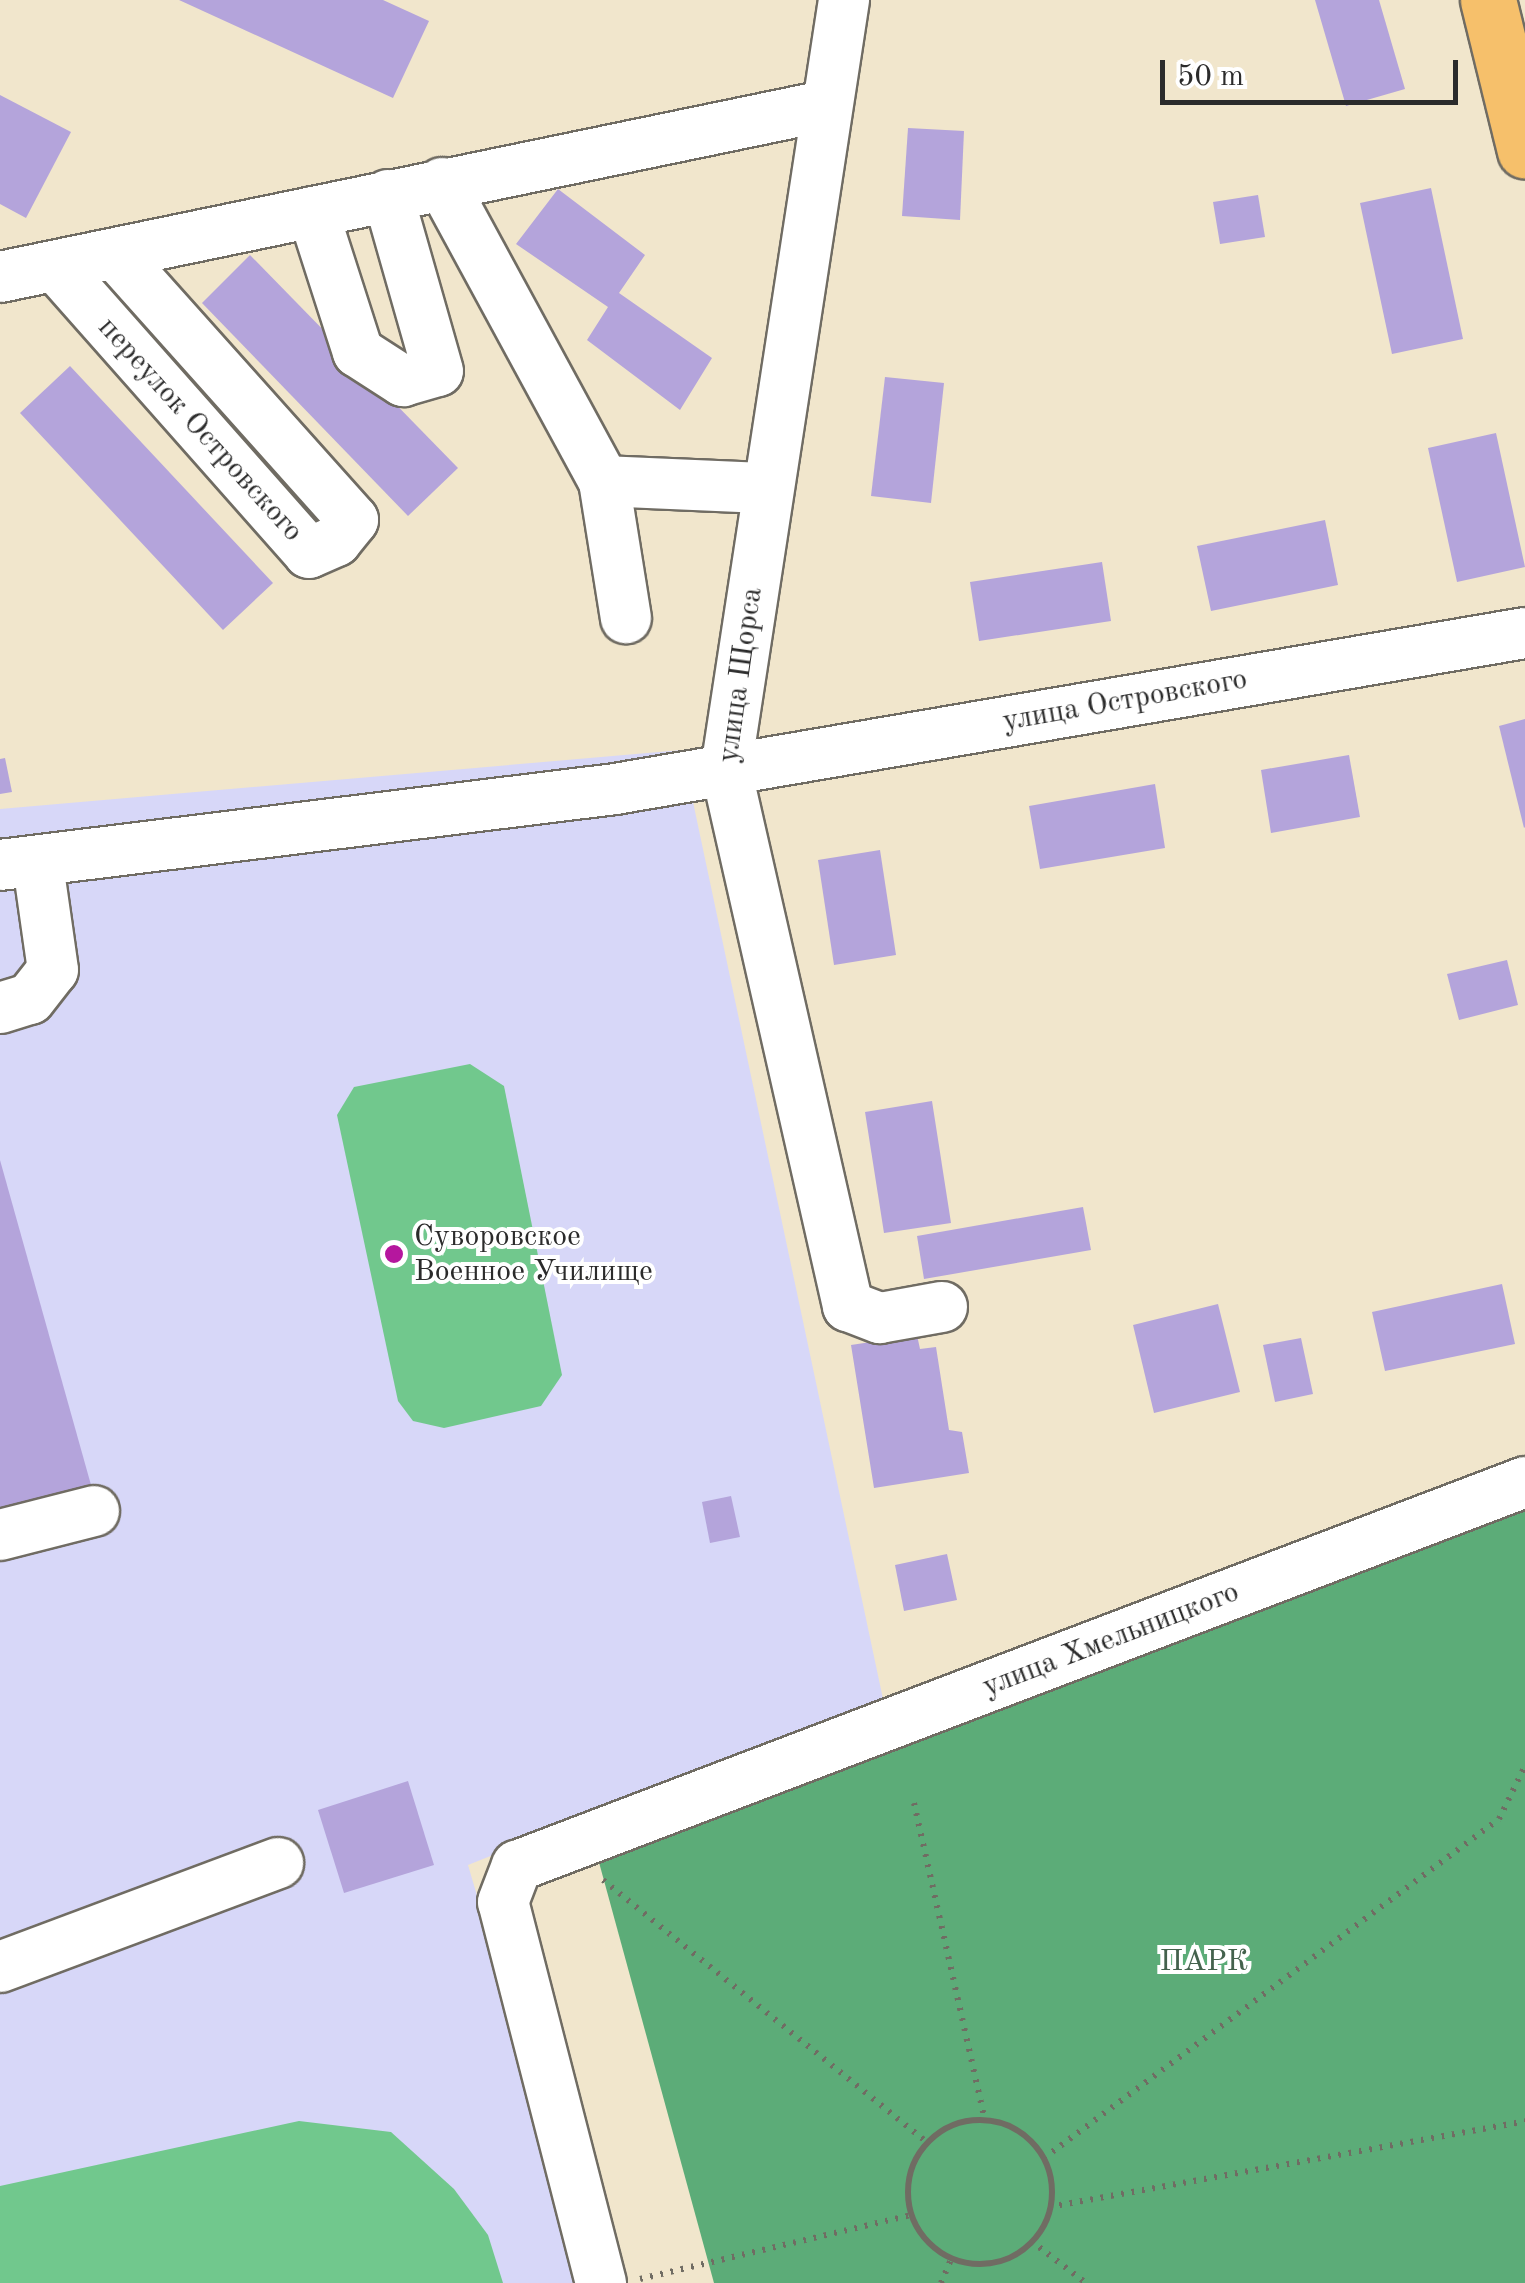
<!DOCTYPE html>
<html>
<head>
<meta charset="utf-8">
<style>
  body { margin:0 }
  #map { position:relative; width:1525px; height:2283px; overflow:hidden; background:#f1e6cc; font-family:"Old Standard TT",serif }
  div>[style] { position:absolute }
  .built>* { inset:0; background:#d7d7f8 }
  .green>* { inset:0; background:#71c88d }
  .forest>* { inset:0; background:#5cac78 }
  .building>* { inset:0; background:#b4a4db }
  .path>* { height:6px; margin-top:-3px; transform-origin:0; background:repeating-linear-gradient(90deg,#706c63 0 2.5px,transparent 0 10.5px) }
  .path>.ring { margin:-3px; padding:0; box-sizing:content-box; background:none; border:6px solid #706c63; border-radius:50% }
  .roads { filter:drop-shadow(2px 0 #706c63) drop-shadow(-2px 0 #706c63) drop-shadow(0 2px #706c63) drop-shadow(0 -2px #706c63) }
  .minor>* { height:50px; margin:-25px; padding:0 25px; transform-origin:25px; border-radius:25px; background:#fff }
  .major>* { height:55px; margin:-27.5px; padding:0 27.5px; transform-origin:27.5px; border-radius:27.5px; background:#f6c06b }
  .dots>* { width:28px; height:28px; translate:-50% -50%; box-sizing:border-box; border:5px solid #fff; border-radius:50% }
  span { translate:-50% -50%; white-space:nowrap; text-align:center; line-height:1.15; -webkit-text-stroke:8px #fff; paint-order:stroke }
  .street-label { font-size:30px; color:#2b2b2b }
  .poi-label { font-size:30px; color:#2b2b2b }
  .left { translate:0 -50%; text-align:left }
  .park-label { font-size:30px; color:#44624d }
  .scale { position:absolute; left:1160px; top:60px; width:298px; height:45px; box-sizing:border-box; border:5px solid #2b2b2b; border-top:0; padding-left:12px; font-size:30px; line-height:35px; white-space:nowrap; color:#2b2b2b; -webkit-text-stroke:8px #fff; paint-order:stroke }
</style>
</head>
<body>
<div id="map">
  <div class="built">
    <div style="clip-path:polygon(682px 750px,883px 1699px,468px 1865px,591px 2283px,0 2283px,0 809px)"></div>
  </div>
  <div class="green">
    <div style="clip-path:polygon(470px 1064px,504px 1086px,562px 1375px,541px 1406px,444px 1428px,413px 1421px,398px 1401px,337px 1115px,354px 1087px)"></div>
    <div style="clip-path:polygon(299px 2121px,391px 2132px,454px 2189px,488px 2235px,503px 2283px,0 2283px,0 2186px)"></div>
  </div>
  <div class="forest">
    <div style="clip-path:polygon(1525px 1492px,1525px 2283px,714px 2283px,597px 1855px)"></div>
  </div>
  <div class="building">
    <div style="clip-path:polygon(179px 0,383px 0,429px 21px,393px 98px)"></div>
    <div style="clip-path:polygon(1315px 0,1379px 0,1405px 89px,1346px 106px)"></div>
    <div style="clip-path:polygon(0 95px,71px 132px,26px 218px,0 204px)"></div>
    <div style="clip-path:polygon(908px 128px,964px 131px,960px 220px,902px 216px)"></div>
    <div style="clip-path:polygon(1431px 188px,1463px 339px,1392px 354px,1360px 203px)"></div>
    <div style="clip-path:polygon(558px 189px,645px 255px,619px 293px,712px 358px,680px 410px,587px 340px,608px 307px,516px 244px)"></div>
    <div style="clip-path:polygon(1258px 195px,1265px 237px,1220px 244px,1213px 202px)"></div>
    <div style="clip-path:polygon(250px 255px,458px 468px,408px 516px,202px 303px)"></div>
    <div style="clip-path:polygon(70px 366px,273px 583px,223px 630px,20px 413px)"></div>
    <div style="clip-path:polygon(885px 377px,944px 383px,931px 503px,871px 496px)"></div>
    <div style="clip-path:polygon(1496px 433px,1525px 567px,1457px 582px,1428px 448px)"></div>
    <div style="clip-path:polygon(1325px 520px,1338px 585px,1211px 611px,1197px 546px)"></div>
    <div style="clip-path:polygon(1102px 562px,1111px 621px,979px 641px,970px 582px)"></div>
    <div style="clip-path:polygon(1525px 719px,1525px 827px,1524px 828px,1499px 726px)"></div>
    <div style="clip-path:polygon(1349px 755px,1360px 817px,1271px 833px,1261px 770px)"></div>
    <div style="clip-path:polygon(5px 758px,12px 792px,0 794px,0 759px)"></div>
    <div style="clip-path:polygon(1155px 784px,1165px 848px,1040px 869px,1029px 806px)"></div>
    <div style="clip-path:polygon(880px 850px,896px 955px,834px 965px,818px 860px)"></div>
    <div style="clip-path:polygon(1507px 960px,1518px 1005px,1459px 1020px,1447px 974px)"></div>
    <div style="clip-path:polygon(932px 1101px,951px 1223px,884px 1233px,865px 1112px)"></div>
    <div style="clip-path:polygon(0 1160px,91px 1485px,1px 1511px,0 1508px)"></div>
    <div style="clip-path:polygon(1083px 1207px,1091px 1250px,924px 1279px,917px 1236px)"></div>
    <div style="clip-path:polygon(1502px 1284px,1515px 1344px,1385px 1371px,1372px 1312px)"></div>
    <div style="clip-path:polygon(1218px 1304px,1240px 1392px,1154px 1413px,1133px 1325px)"></div>
    <div style="clip-path:polygon(917px 1335px,920px 1349px,936px 1347px,949px 1430px,962px 1432px,969px 1473px,874px 1488px,851px 1345px)"></div>
    <div style="clip-path:polygon(1301px 1338px,1313px 1394px,1275px 1402px,1263px 1345px)"></div>
    <div style="clip-path:polygon(731px 1496px,740px 1537px,710px 1543px,702px 1502px)"></div>
    <div style="clip-path:polygon(947px 1554px,957px 1600px,904px 1611px,895px 1565px)"></div>
    <div style="clip-path:polygon(408px 1781px,434px 1865px,344px 1893px,318px 1810px)"></div>
  </div>
  <div class="path">
    <div style="left:914px;top:1803px;width:325px;rotate:77.4deg"></div>
    <div style="left:603px;top:1880px;width:419px;rotate:39deg"></div>
    <div class="ring" style="left:908px;top:2120px;width:138px;height:138px"></div>
    <div style="left:1044px;top:2158px;width:567px;rotate:-36.69deg"></div>
    <div style="left:1499px;top:1819px;width:59px;rotate:-63.9deg"></div>
    <div style="left:1049px;top:2207px;width:484px;rotate:-10.2deg"></div>
    <div style="left:1031px;top:2241px;width:69px;rotate:37.4deg"></div>
    <div style="left:640px;top:2279px;width:278px;rotate:-13.3deg"></div>
    <div style="left:941px;top:2283px;width:25px;rotate:-67deg"></div>
  </div>
  <div class="roads">
    <div class="minor">
      <div style="left:844px;top:0;width:778px;rotate:98.72deg"></div>
      <div style="left:726px;top:769px;width:551px;rotate:77.2deg"></div>
      <div style="left:848px;top:1306px;width:34px;rotate:21deg"></div>
      <div style="left:880px;top:1318px;width:63px;rotate:-10.1deg"></div>
      <div style="left:442px;top:183px;width:339px;rotate:61.5deg"></div>
      <div style="left:604px;top:481px;width:139px;rotate:80.9deg"></div>
      <div style="left:313px;top:212px;width:147px;rotate:72.2deg"></div>
      <div style="left:358px;top:352px;width:54px;rotate:32.8deg"></div>
      <div style="left:403px;top:381px;width:36px;rotate:-16deg"></div>
      <div style="left:438px;top:371px;width:183px;rotate:-105.9deg"></div>
      <div style="left:58px;top:269px;width:379px;rotate:48.5deg"></div>
      <div style="left:309px;top:553px;width:30px;rotate:-24deg"></div>
      <div style="left:336px;top:541px;width:27px;rotate:-51deg"></div>
      <div style="left:353px;top:520px;width:354px;rotate:-131.8deg"></div>
      <div style="left:0;top:277px;width:842px;rotate:-11.72deg"></div>
      <div style="left:604px;top:481px;width:163px;rotate:2.5deg"></div>
      <div style="left:0;top:865px;width:620px;rotate:-7.04deg"></div>
      <div style="left:615px;top:789px;width:923px;rotate:-9.73deg"></div>
      <div style="left:0;top:1008px;width:31px;rotate:-17deg"></div>
      <div style="left:30px;top:999px;width:37px;rotate:-52deg"></div>
      <div style="left:53px;top:970px;width:106px;rotate:-98.1deg"></div>
      <div style="left:0;top:1535px;width:97px;rotate:-14.3deg"></div>
      <div style="left:0;top:1967px;width:297px;rotate:-20.5deg"></div>
      <div style="left:601px;top:2283px;width:393px;rotate:-104.4deg"></div>
      <div style="left:503px;top:1902px;width:39px;rotate:-69deg"></div>
      <div style="left:517px;top:1866px;width:1079px;rotate:-20.85deg"></div>
    </div>
    <div class="major">
      <div style="left:1488px;top:0;width:155px;rotate:76.2deg"></div>
    </div>
  </div>
  <div class="dots">
    <div style="left:394px;top:1254px;background:#b5179e"></div>
  </div>
  <div class="street-label">
    <span style="left:200px;top:430px;rotate:48deg">переулок Островского</span>
    <span style="left:741px;top:675px;rotate:-82deg">улица Щорса</span>
    <span style="left:1125px;top:701px;rotate:-10deg">улица Островского</span>
    <span style="left:1111px;top:1640px;rotate:-21deg">улица Хмельницкого</span>
  </div>
  <div class="poi-label">
    <span class="left" style="left:414px;top:1254px">Суворовское<br>Военное Училище</span>
  </div>
  <div class="park-label">
    <span style="left:1204px;top:1962px">ПАРК</span>
  </div>
  <div class="scale">50 m</div>
</div>
</body>
</html>
